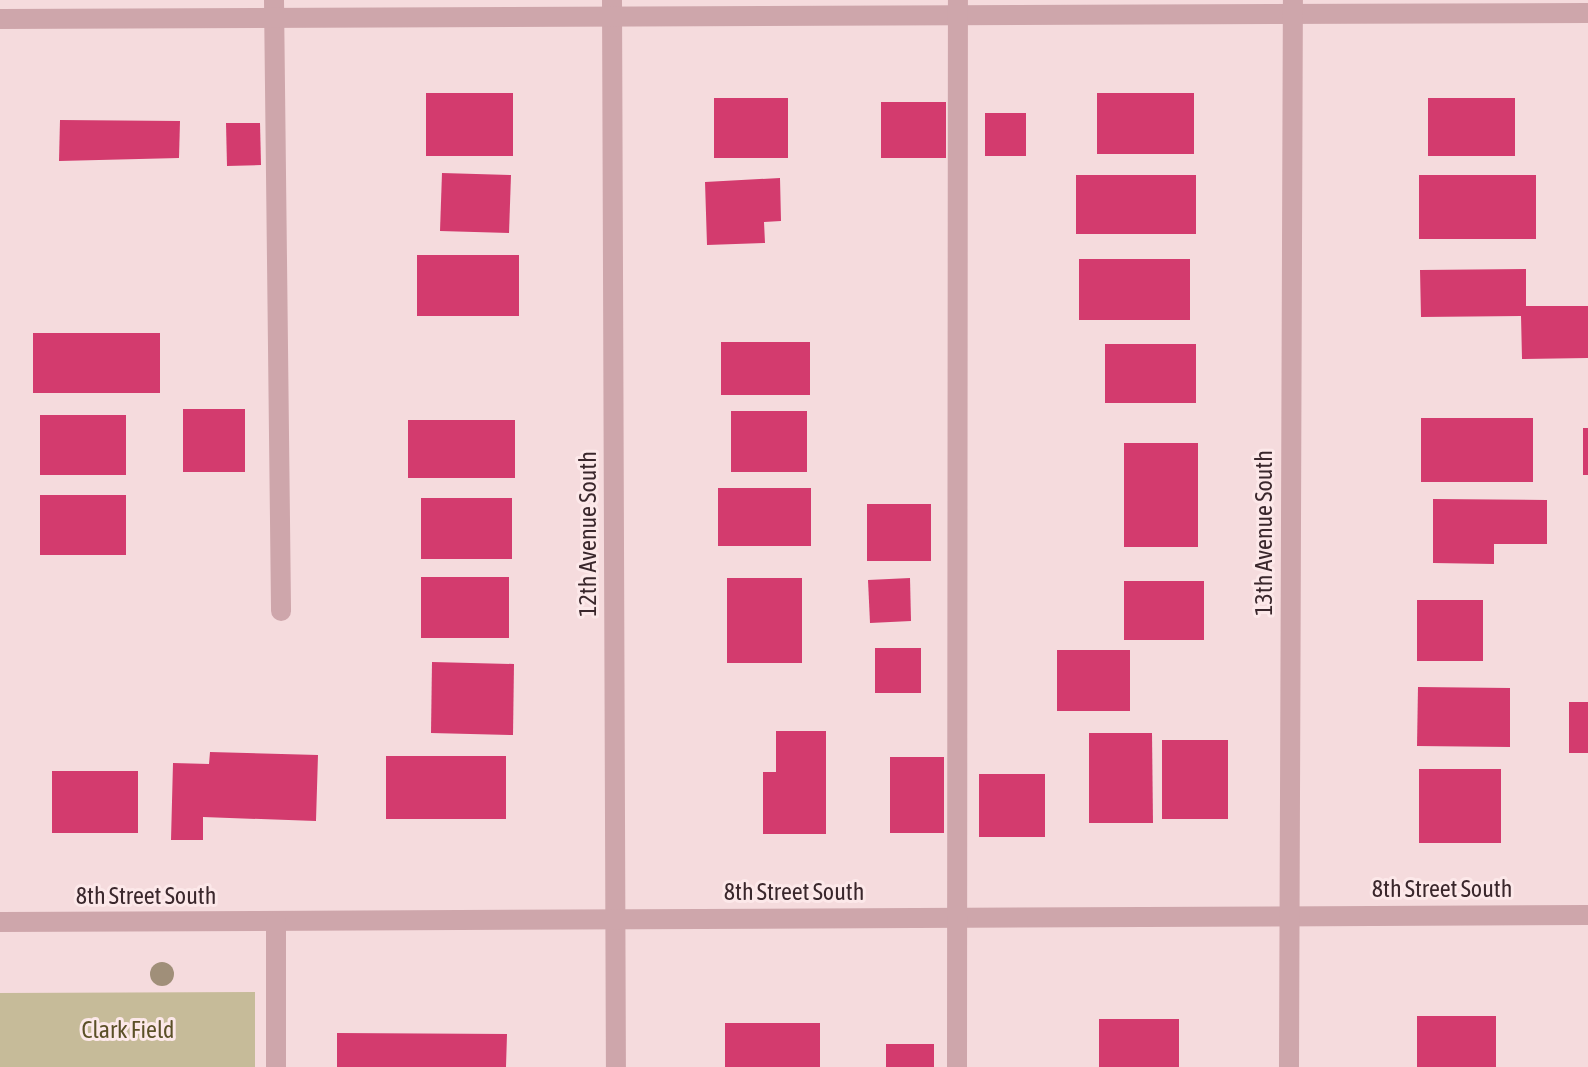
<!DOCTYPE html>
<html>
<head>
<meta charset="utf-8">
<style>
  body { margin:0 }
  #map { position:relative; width:1588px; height:1067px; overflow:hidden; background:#f5dbdd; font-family:"Asap Condensed",sans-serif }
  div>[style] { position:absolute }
  .green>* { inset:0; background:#c6bb99 }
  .building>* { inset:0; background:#d33b6e }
  .minor>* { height:20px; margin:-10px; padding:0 10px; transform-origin:10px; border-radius:10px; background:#cea6ab }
  .trees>* { width:24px; height:24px; margin:-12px; border-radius:50%; background:#a08f79 }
  span { translate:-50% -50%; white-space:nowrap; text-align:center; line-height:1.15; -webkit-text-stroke:6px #fce8e9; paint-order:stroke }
  .street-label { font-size:24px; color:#3a272c }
  .park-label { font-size:24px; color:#5b5028 }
</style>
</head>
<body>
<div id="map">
  <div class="green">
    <div style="clip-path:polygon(255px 992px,255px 1067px,0 1067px,0 993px)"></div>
  </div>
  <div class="building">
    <div style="clip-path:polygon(426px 93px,513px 93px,513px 156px,426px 156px)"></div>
    <div style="clip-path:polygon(1097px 93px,1194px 93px,1194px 154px,1097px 154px)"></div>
    <div style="clip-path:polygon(714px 98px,788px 98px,788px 158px,714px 158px)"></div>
    <div style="clip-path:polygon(1428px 98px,1515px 98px,1515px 156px,1428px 156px)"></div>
    <div style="clip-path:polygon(881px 102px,946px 102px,946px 158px,881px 158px)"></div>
    <div style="clip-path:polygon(985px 113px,1026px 113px,1026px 156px,985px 156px)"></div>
    <div style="clip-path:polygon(60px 120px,180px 121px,179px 158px,59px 161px)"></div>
    <div style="clip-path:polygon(226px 123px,260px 123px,261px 165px,227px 166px)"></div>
    <div style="clip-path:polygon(442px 173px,511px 175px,509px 233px,440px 231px)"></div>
    <div style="clip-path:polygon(1076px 175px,1196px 175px,1196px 234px,1076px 234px)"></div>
    <div style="clip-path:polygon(1419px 175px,1536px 175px,1536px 239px,1419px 239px)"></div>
    <div style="clip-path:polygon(780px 178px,781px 221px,764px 222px,765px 243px,707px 245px,705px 182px)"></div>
    <div style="clip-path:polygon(417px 255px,519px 255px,519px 316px,417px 316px)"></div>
    <div style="clip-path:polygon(1079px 259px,1190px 259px,1190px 320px,1079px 320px)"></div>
    <div style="clip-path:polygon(1526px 269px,1526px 306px,1588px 306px,1588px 358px,1522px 359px,1521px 316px,1421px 317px,1420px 270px)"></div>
    <div style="clip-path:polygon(33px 333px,160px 333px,160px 393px,33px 393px)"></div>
    <div style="clip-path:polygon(721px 342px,810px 342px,810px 395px,721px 395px)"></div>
    <div style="clip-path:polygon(1105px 344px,1196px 344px,1196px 403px,1105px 403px)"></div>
    <div style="clip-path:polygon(183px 409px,245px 409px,245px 472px,183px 472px)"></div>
    <div style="clip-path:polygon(731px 411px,807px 411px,807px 472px,731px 472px)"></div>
    <div style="clip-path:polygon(40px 415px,126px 415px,126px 475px,40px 475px)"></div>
    <div style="clip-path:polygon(1421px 418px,1533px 418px,1533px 482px,1421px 482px)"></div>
    <div style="clip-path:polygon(408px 420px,515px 420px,515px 478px,408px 478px)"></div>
    <div style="clip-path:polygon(1583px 428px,1588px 428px,1588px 475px,1583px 475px)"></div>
    <div style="clip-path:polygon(1124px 443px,1198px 443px,1198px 547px,1124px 547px)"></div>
    <div style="clip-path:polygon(718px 488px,811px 488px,811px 546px,718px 546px)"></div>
    <div style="clip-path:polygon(40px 495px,126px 495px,126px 555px,40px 555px)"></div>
    <div style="clip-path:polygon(421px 498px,512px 498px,512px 559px,421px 559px)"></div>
    <div style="clip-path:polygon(1433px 499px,1547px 500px,1547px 544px,1494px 544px,1494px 564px,1433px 563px)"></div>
    <div style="clip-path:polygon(867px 504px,931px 504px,931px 561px,867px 561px)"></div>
    <div style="clip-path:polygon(421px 577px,509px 577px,509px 638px,421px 638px)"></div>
    <div style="clip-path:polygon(727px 578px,802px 578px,802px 663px,727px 663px)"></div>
    <div style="clip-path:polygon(910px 578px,911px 621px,870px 623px,868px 580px)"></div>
    <div style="clip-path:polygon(1124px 581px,1204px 581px,1204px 640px,1124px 640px)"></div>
    <div style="clip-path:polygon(1417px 600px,1483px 600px,1483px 661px,1417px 661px)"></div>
    <div style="clip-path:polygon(875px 648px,921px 648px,921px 693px,875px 693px)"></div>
    <div style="clip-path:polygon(1057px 650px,1130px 650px,1130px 711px,1057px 711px)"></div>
    <div style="clip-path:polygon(432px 662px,514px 664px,513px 735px,431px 733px)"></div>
    <div style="clip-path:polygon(1418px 687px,1510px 688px,1510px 747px,1417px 746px)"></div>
    <div style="clip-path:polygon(1569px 702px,1588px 702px,1588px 753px,1569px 753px)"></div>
    <div style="clip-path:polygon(776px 731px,826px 731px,826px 834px,763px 834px,763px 772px,776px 772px)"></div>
    <div style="clip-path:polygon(1089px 733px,1152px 733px,1153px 823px,1089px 823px)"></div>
    <div style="clip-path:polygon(1162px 740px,1228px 740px,1228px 819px,1162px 819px)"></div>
    <div style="clip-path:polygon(210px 752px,318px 755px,316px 821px,203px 817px,203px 840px,171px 840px,173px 763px,209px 764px)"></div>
    <div style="clip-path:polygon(386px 756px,506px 756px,506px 819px,386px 819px)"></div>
    <div style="clip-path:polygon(890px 757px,944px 757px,944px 833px,890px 833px)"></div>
    <div style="clip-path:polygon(1419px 769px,1501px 769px,1501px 843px,1419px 843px)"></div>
    <div style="clip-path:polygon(52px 771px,138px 771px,138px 833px,52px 833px)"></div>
    <div style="clip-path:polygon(979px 774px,1045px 774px,1045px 837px,979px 837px)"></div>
    <div style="clip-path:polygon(1417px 1016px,1496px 1016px,1496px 1067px,1417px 1067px)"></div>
    <div style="clip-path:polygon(1099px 1019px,1179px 1019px,1179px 1067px,1099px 1067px)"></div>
    <div style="clip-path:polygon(725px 1023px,820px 1023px,820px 1067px,725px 1067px)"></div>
    <div style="clip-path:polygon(337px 1033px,507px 1034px,506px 1067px,337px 1067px)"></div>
    <div style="clip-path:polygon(886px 1044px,934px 1044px,934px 1067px,886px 1067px)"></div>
  </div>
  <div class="minor">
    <div style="left:274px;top:0;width:611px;rotate:89.34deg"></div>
    <div style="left:612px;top:0;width:1067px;rotate:89.79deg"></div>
    <div style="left:0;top:19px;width:1588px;rotate:-0.22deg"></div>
    <div style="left:0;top:922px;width:1588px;rotate:-0.25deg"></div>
    <div style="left:276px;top:1067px;width:145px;rotate:-90deg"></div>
    <div style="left:957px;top:1067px;width:1067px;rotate:-89.95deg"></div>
    <div style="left:1289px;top:1067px;width:1067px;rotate:-89.79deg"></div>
  </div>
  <div class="trees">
    <div style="left:162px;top:974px"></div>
  </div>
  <div class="street-label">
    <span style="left:1264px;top:533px;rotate:-90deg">13th Avenue South</span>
    <span style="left:588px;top:534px;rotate:-90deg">12th Avenue South</span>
    <span style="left:1442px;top:889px">8th Street South</span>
    <span style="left:794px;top:892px">8th Street South</span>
    <span style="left:146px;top:896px">8th Street South</span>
  </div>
  <div class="park-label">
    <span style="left:128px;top:1030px">Clark Field</span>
  </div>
</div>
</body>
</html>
